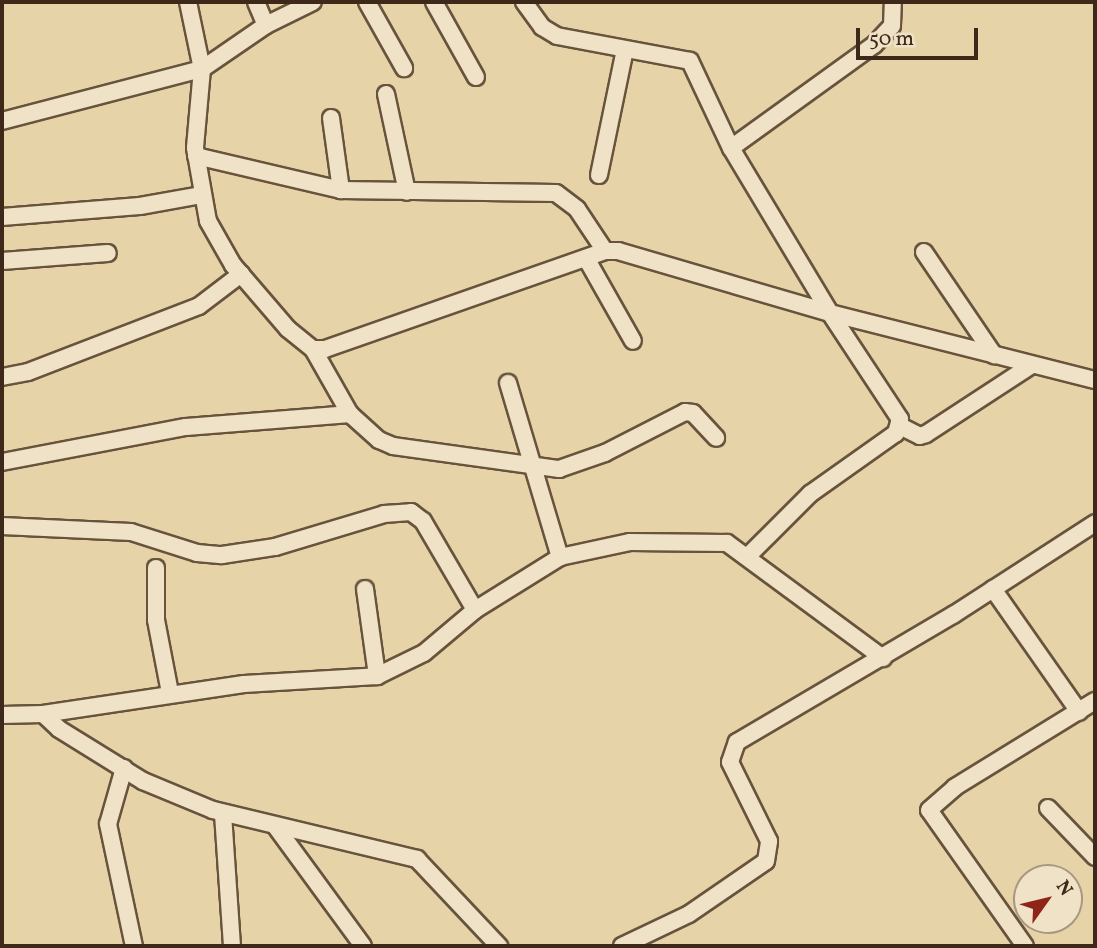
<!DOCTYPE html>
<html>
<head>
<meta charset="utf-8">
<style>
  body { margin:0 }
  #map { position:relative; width:1097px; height:948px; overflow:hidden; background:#e7d3a8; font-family:Vollkorn,serif }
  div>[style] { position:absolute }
  .roads { filter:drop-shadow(2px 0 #68533d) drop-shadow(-2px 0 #68533d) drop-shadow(0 2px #68533d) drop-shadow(0 -2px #68533d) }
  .minor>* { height:16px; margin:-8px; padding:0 8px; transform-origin:8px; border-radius:8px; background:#efe2c6 }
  span { translate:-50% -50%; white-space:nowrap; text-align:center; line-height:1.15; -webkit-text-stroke:5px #efe2c6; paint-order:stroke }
  .frame { position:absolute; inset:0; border:4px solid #3e2819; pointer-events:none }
  .north { position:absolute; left:1013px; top:864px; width:70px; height:70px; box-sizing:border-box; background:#efe2c6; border:2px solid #a89881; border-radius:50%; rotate:56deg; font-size:19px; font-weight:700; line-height:28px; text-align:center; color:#3e2819 }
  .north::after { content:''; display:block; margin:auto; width:24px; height:32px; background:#8f2418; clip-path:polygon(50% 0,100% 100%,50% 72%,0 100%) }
  .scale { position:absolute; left:856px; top:28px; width:122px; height:32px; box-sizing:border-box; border:4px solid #3e2819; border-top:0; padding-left:9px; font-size:21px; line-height:24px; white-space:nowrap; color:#3e2819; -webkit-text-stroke:5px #efe2c6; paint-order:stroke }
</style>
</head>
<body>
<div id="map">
  <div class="roads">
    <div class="minor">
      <div style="left:188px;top:2px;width:68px;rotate:78.2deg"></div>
      <div style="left:202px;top:69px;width:79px;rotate:95.1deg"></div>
      <div style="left:195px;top:148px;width:74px;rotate:79.9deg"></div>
      <div style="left:208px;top:221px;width:51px;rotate:60.4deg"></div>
      <div style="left:233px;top:265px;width:84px;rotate:49.3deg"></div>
      <div style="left:288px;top:329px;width:32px;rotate:39deg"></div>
      <div style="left:313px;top:349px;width:12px"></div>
      <div style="left:325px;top:349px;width:297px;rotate:-19.3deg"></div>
      <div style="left:605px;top:251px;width:13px"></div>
      <div style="left:618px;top:251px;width:221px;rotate:16.3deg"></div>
      <div style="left:830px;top:313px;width:273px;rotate:14.2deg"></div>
      <div style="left:256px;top:2px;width:25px;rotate:67deg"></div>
      <div style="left:367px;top:2px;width:76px;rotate:60.7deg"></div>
      <div style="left:434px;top:2px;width:86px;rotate:60.8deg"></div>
      <div style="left:524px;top:2px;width:31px;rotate:54deg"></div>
      <div style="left:542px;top:27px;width:17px;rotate:31deg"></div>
      <div style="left:557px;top:36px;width:135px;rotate:10.6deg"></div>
      <div style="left:690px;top:61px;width:96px;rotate:64.8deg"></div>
      <div style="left:731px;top:148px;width:192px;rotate:59deg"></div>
      <div style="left:830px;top:313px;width:127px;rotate:56.6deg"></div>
      <div style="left:900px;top:419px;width:15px;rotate:106deg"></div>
      <div style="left:896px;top:433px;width:105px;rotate:144.7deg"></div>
      <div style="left:810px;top:494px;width:88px;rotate:135deg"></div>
      <div style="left:386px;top:94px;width:100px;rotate:77.9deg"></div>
      <div style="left:331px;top:118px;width:73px;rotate:82.1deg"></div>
      <div style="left:2px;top:121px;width:207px;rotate:-14.6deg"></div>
      <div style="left:202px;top:69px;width:78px;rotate:-34.5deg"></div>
      <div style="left:266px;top:25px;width:52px;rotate:-26.1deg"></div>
      <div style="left:731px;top:148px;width:176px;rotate:-35.8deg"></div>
      <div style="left:874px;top:45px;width:26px;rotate:-47deg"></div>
      <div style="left:892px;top:26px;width:24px;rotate:-88deg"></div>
      <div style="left:196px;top:156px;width:149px;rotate:13.2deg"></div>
      <div style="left:341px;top:190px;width:215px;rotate:0.8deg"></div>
      <div style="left:556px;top:193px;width:26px;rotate:37deg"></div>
      <div style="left:577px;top:209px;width:50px;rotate:56.3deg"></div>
      <div style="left:599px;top:175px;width:128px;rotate:-78.3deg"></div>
      <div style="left:2px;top:217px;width:138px;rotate:-4.6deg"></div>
      <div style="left:140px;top:206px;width:63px;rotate:-10.1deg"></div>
      <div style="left:924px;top:252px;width:125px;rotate:55.8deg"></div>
      <div style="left:586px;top:258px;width:95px;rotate:60.5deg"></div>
      <div style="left:2px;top:261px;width:106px;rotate:-4.3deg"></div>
      <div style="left:313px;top:349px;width:75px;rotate:60.4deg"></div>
      <div style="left:350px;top:414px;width:39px;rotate:42deg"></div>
      <div style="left:379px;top:440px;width:15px;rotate:23deg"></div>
      <div style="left:393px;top:446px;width:168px;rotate:7.9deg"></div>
      <div style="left:559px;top:469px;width:49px;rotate:-19.2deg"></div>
      <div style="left:605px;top:453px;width:90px;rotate:-27.1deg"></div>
      <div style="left:685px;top:412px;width:8px;rotate:7deg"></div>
      <div style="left:693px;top:413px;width:34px;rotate:47deg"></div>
      <div style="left:2px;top:377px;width:26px;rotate:-11deg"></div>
      <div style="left:28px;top:372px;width:183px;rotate:-21.1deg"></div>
      <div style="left:199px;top:306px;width:53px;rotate:-37.3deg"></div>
      <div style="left:508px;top:383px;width:182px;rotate:73.4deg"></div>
      <div style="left:900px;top:426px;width:22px;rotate:27deg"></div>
      <div style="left:920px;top:436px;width:6px;rotate:-18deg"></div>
      <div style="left:926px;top:434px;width:126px;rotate:-33.1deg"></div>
      <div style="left:2px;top:462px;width:187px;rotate:-10.8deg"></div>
      <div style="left:186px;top:427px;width:165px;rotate:-4.5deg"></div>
      <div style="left:2px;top:526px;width:129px;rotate:2.7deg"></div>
      <div style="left:131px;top:532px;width:69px;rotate:17.7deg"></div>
      <div style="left:197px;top:553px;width:25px;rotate:5deg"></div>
      <div style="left:222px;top:555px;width:54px;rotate:-8.6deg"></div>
      <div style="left:275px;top:547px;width:114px;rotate:-16.8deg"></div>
      <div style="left:384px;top:514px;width:27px;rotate:-4deg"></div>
      <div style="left:411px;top:512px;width:15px;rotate:37deg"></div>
      <div style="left:423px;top:521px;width:103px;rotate:59.7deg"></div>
      <div style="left:156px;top:568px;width:52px;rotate:90deg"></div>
      <div style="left:156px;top:620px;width:74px;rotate:79.1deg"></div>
      <div style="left:365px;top:589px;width:88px;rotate:82.1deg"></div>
      <div style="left:993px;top:589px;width:150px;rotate:55deg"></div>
      <div style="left:43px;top:714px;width:22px;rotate:43deg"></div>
      <div style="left:59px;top:729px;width:99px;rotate:31.8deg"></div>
      <div style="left:143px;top:781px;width:76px;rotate:22.5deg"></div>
      <div style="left:213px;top:810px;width:210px;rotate:13.5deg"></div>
      <div style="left:417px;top:859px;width:120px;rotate:46.7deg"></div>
      <div style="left:2px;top:715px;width:41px;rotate:-1.4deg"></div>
      <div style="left:43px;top:714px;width:203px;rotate:-8.5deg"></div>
      <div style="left:244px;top:684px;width:133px;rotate:-3.4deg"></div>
      <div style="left:377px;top:676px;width:52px;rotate:-26.1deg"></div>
      <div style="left:424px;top:653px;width:67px;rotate:-40.1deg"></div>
      <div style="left:475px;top:610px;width:100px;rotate:-31.9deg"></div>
      <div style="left:560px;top:557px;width:72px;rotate:-12.1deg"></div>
      <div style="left:630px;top:542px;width:97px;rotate:0.6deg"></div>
      <div style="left:727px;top:543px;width:194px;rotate:36.4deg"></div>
      <div style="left:124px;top:768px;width:58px;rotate:105.9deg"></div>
      <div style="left:108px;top:824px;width:125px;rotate:78deg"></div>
      <div style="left:1048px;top:808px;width:68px;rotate:46.2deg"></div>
      <div style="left:223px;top:814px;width:132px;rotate:86.1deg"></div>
      <div style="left:276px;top:827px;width:147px;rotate:53.8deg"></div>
      <div style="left:622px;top:946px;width:74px;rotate:-25.5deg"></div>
      <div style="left:689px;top:914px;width:93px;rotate:-34.5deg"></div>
      <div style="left:766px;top:861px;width:20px;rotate:-81deg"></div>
      <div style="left:769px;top:841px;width:88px;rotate:-116.3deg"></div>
      <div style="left:730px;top:762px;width:21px;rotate:-71deg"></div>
      <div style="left:737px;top:742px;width:251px;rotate:-30.5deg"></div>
      <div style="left:953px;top:615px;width:169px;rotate:-32.9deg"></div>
      <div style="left:1025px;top:946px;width:166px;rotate:-125.2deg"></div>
      <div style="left:929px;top:810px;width:35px;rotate:-41deg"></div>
      <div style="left:955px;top:787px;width:164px;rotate:-31.6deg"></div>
    </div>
  </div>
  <div class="frame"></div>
  <div class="north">N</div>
  <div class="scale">50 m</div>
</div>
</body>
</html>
